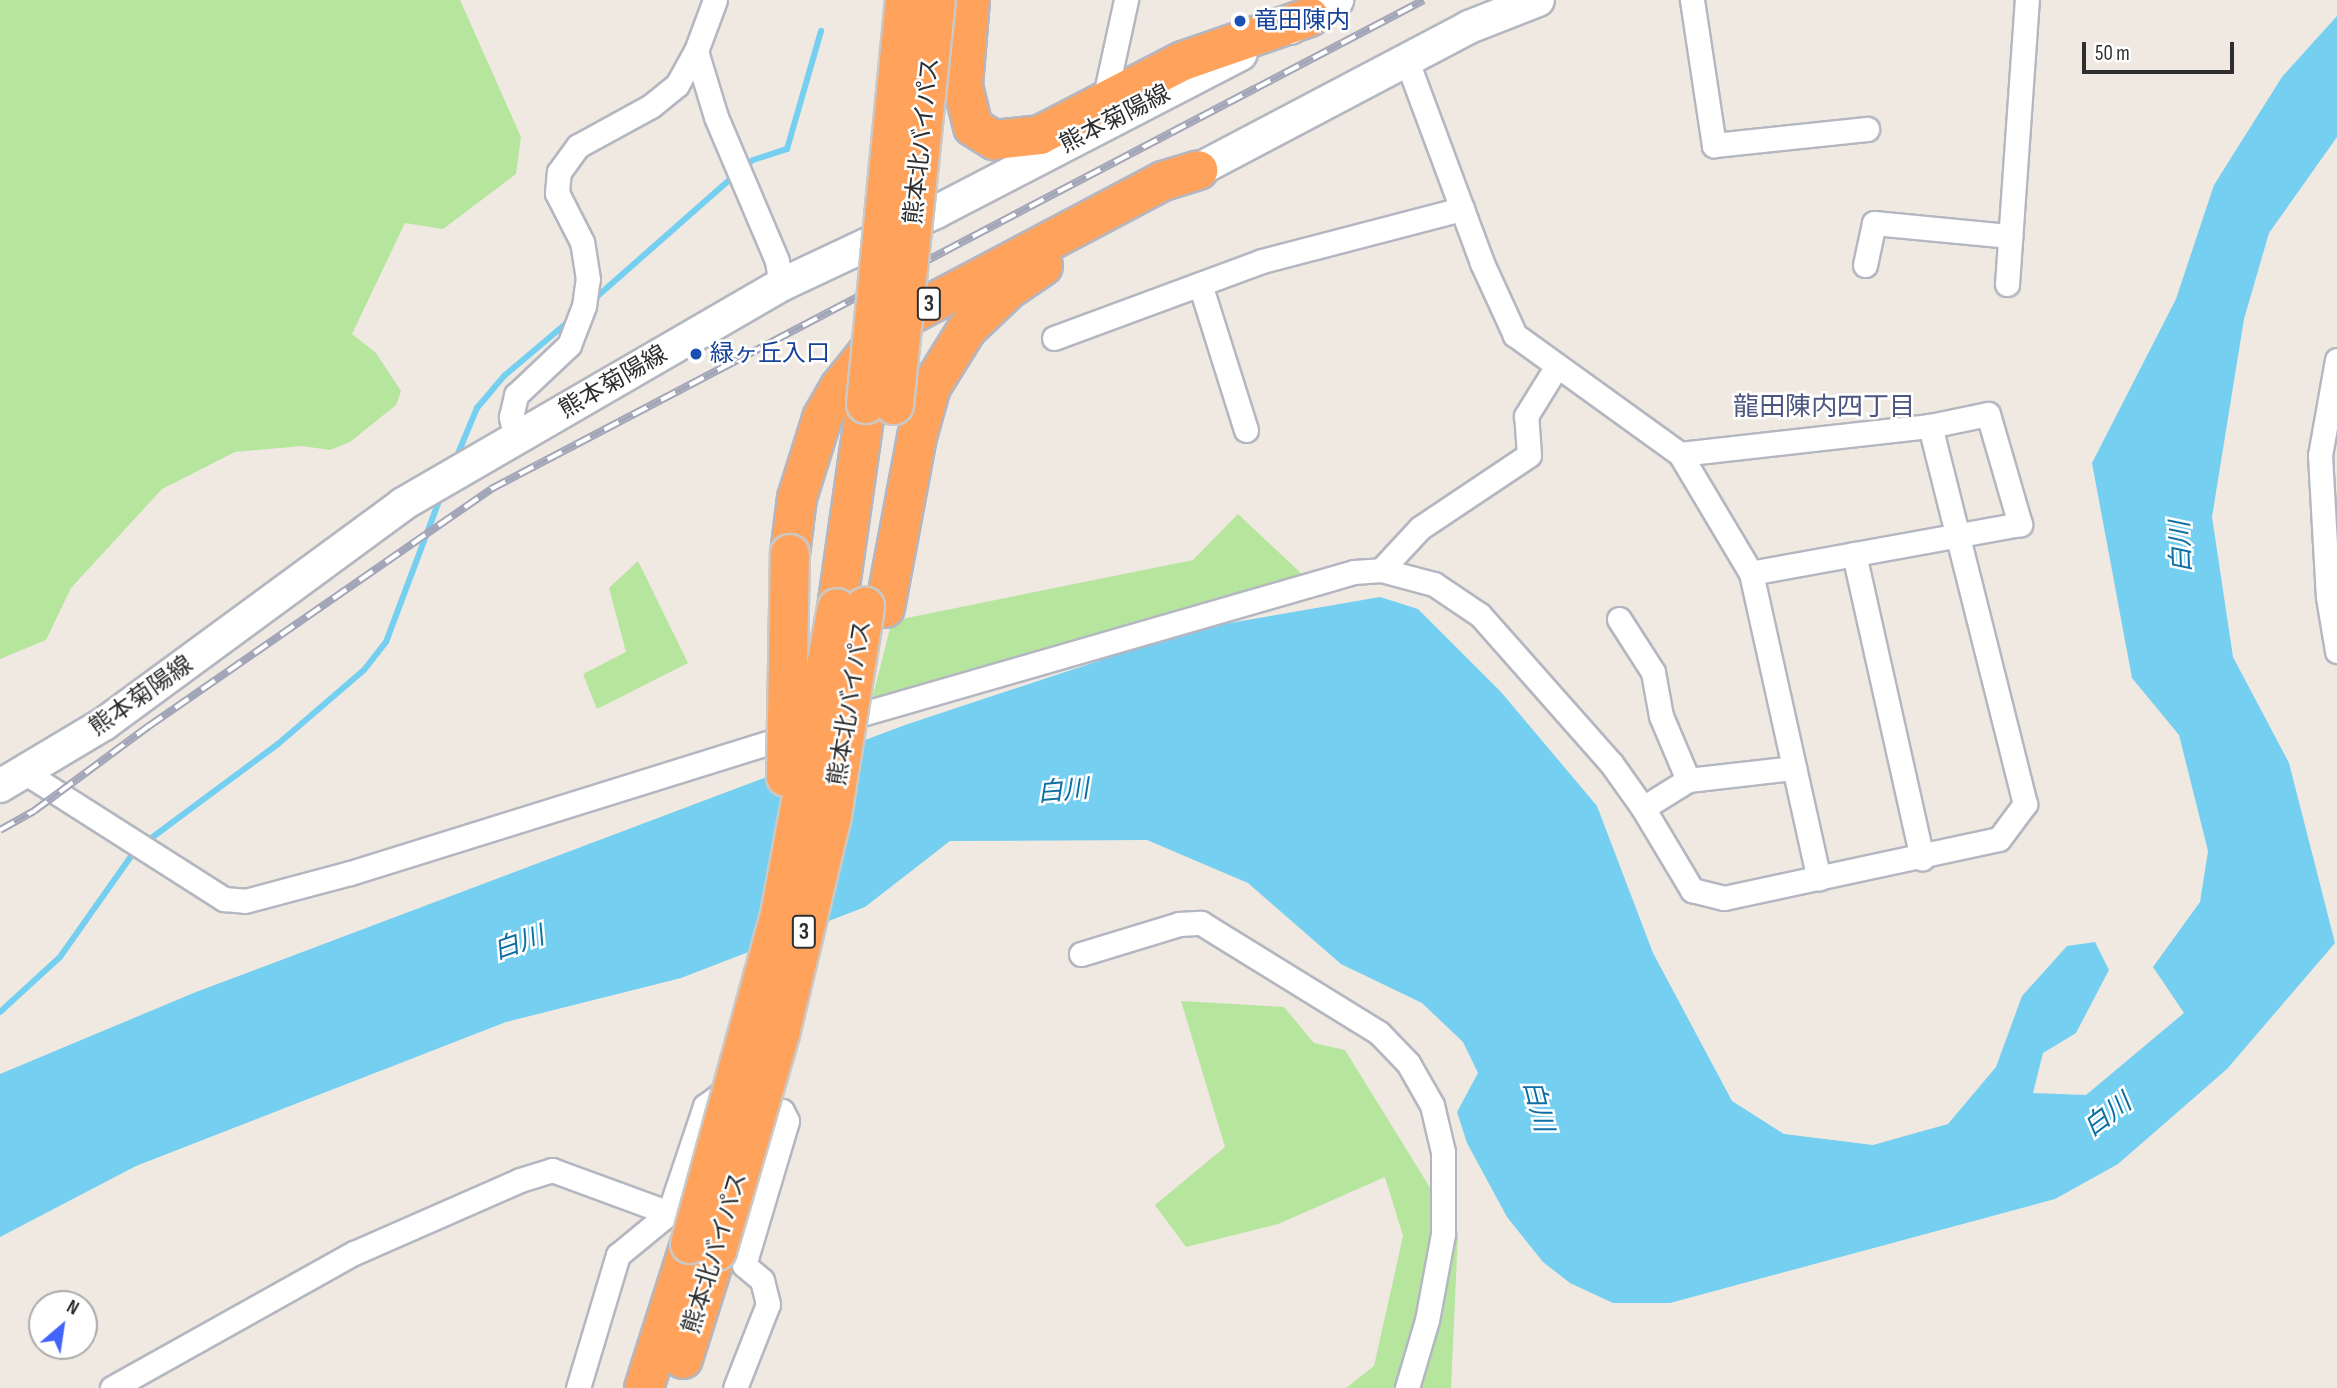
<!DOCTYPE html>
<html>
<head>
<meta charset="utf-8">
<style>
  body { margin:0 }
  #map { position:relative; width:2337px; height:1388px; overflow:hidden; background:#efe9e1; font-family:"Sofia Sans Condensed","Noto Sans JP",sans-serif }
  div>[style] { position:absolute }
  .green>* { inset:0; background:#b6e59e }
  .water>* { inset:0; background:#75cff0 }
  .stream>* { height:6px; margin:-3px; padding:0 3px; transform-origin:3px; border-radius:3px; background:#75cff0 }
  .roads { filter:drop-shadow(2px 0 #b4b7c1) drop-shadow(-2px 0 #b4b7c1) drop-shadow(0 2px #b4b7c1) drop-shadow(0 -2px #b4b7c1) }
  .street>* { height:23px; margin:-11.5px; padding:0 11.5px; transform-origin:11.5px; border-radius:11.5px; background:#fff }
  .secondary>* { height:32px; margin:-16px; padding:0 16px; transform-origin:16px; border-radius:16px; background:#fff }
  .highway>* { height:38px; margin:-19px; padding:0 19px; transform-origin:19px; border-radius:19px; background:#ffa35c }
  .rail>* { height:8px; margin-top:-4px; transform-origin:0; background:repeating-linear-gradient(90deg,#fff 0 16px,#a3a6b8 0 32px); box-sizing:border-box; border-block:2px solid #a3a6b8 }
  .bridges { filter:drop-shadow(2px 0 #c9c9c9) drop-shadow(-2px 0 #c9c9c9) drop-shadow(0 2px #c9c9c9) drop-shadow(0 -2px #c9c9c9) }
  .highway-bridge>* { height:38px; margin:-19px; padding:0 19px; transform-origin:19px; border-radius:19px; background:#ffa35c }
  .dots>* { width:19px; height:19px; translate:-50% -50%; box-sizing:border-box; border:4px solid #fff; border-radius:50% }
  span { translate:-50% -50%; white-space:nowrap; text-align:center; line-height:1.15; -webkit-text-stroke:5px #fff; paint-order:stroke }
  .shield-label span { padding:2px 5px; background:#fff; border:2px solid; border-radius:5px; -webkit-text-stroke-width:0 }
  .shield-label { font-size:23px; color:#2e2e2e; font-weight:700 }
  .transit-label { font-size:24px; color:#164399 }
  .left { translate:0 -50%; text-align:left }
  .street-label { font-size:24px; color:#2e2e2e }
  .neighbourhood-label { font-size:26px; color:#4d5680 }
  .water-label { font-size:26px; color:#0d6fa3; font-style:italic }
  .north { position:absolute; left:28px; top:1290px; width:70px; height:70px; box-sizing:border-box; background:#fff; border:2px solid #ababab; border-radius:50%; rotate:29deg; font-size:19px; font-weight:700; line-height:28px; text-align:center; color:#2e2e2e }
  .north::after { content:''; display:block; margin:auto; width:24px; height:32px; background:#4264fb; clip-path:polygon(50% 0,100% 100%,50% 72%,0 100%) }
  .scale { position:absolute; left:2082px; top:42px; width:152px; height:32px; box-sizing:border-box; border:4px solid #2e2e2e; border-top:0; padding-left:9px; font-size:21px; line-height:24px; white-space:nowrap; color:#2e2e2e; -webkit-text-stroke:5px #fff; paint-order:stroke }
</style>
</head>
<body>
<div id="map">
  <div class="green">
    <div style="clip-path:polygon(0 0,460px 0,521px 137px,516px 174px,443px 229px,405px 223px,352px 334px,376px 353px,401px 391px,396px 405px,350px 442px,330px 450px,302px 446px,235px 452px,162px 489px,71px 588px,46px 640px,0 659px)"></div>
    <div style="clip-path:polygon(1238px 514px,1303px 575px,872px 699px,892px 621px,1193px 560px)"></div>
    <div style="clip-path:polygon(638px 561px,688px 663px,597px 709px,583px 674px,626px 652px,609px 588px)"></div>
    <div style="clip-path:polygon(1181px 1001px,1284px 1007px,1314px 1043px,1345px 1050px,1458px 1233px,1451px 1388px,1346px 1388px,1374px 1366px,1403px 1236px,1385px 1177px,1278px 1224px,1186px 1247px,1155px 1205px,1225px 1147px)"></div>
  </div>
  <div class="water">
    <div style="clip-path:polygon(2337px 16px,2337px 137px,2269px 233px,2244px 319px,2212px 517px,2233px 657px,2289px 763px,2335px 943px,2227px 1069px,2118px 1164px,2055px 1199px,1670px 1303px,1613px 1303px,1570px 1283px,1543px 1262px,1507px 1217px,1467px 1143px,1457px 1112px,1478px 1073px,1463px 1042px,1422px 1003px,1341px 964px,1248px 883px,1147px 840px,950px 841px,865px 907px,681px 978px,506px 1022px,136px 1166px,0 1237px,0 1074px,196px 992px,905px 725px,1195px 629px,1380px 597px,1418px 609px,1501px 692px,1597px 806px,1653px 953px,1732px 1101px,1784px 1134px,1873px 1145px,1948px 1124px,1996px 1067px,2022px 996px,2067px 946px,2095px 942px,2109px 970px,2076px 1033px,2043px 1053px,2033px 1093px,2086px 1095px,2184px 1013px,2153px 967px,2200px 902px,2208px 851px,2179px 735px,2132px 678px,2092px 463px,2176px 299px,2214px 185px,2282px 77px)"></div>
  </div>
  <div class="stream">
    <div style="left:744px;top:167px;width:11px;rotate:-38deg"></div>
    <div style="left:753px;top:160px;width:36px;rotate:-18deg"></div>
    <div style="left:787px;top:149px;width:123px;rotate:-73.9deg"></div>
    <div style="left:592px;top:301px;width:192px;rotate:-41.4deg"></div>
    <div style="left:454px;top:463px;width:60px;rotate:-67.3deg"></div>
    <div style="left:477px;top:408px;width:42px;rotate:-49.8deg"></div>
    <div style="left:504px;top:376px;width:84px;rotate:-40.2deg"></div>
    <div style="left:146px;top:842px;width:164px;rotate:-36.6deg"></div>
    <div style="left:278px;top:744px;width:113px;rotate:-40.7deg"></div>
    <div style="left:364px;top:670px;width:36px;rotate:-52deg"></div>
    <div style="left:386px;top:642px;width:156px;rotate:-69.4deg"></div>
    <div style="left:0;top:1012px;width:81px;rotate:-42.5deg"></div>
    <div style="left:60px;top:957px;width:133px;rotate:-54.8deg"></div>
  </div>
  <div class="roads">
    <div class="street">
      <div style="left:715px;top:0;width:54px;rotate:110.4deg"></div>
      <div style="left:696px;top:51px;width:69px;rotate:73.1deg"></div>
      <div style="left:716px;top:117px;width:156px;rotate:67deg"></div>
      <div style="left:777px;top:261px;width:24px;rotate:81deg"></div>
      <div style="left:1692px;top:0;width:147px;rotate:81.4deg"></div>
      <div style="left:1714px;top:145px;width:154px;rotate:-6deg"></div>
      <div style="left:1407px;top:61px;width:215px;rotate:69.6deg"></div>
      <div style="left:1482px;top:263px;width:79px;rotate:65.4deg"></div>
      <div style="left:1515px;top:335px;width:203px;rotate:35.8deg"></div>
      <div style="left:1680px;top:454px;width:139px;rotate:59.2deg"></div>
      <div style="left:1751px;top:573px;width:313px;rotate:77.5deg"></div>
      <div style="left:1102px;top:110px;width:113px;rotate:-77.7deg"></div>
      <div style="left:1865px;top:265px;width:43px;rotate:-77.9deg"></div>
      <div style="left:1874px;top:223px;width:137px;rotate:5.5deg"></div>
      <div style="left:1200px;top:284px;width:153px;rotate:72.5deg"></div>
      <div style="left:2007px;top:284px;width:285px;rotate:-86deg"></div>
      <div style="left:1054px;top:338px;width:222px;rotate:-20.3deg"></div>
      <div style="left:1262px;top:261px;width:207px;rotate:-14.6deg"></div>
      <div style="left:2337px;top:360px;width:97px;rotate:100.1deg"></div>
      <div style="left:2320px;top:455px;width:142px;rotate:86.8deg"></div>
      <div style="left:2328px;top:597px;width:55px;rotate:80.5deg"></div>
      <div style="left:516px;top:439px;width:23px;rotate:-103deg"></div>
      <div style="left:511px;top:417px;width:23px;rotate:-77deg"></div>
      <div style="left:516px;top:395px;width:73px;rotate:-43.3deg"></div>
      <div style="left:569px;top:345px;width:42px;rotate:-69deg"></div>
      <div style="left:584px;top:306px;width:27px;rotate:-82deg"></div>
      <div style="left:588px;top:279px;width:37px;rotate:-99deg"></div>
      <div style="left:582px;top:242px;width:55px;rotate:-117deg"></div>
      <div style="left:557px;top:193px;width:21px;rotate:-85deg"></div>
      <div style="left:559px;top:172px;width:32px;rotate:-54deg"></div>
      <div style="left:578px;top:146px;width:83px;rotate:-28.7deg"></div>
      <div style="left:651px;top:106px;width:33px;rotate:-39deg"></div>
      <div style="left:677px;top:85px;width:39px;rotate:-61deg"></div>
      <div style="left:1680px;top:454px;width:252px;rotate:-6.4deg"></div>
      <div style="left:1930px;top:426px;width:59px;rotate:-11.7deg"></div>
      <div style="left:1988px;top:414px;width:115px;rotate:73.8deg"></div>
      <div style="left:2020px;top:524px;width:273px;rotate:169.7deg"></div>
      <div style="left:1854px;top:554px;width:312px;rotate:77.4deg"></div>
      <div style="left:1381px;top:570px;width:57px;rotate:-47.1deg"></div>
      <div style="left:1420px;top:528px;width:131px;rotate:-33.8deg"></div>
      <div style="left:1529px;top:455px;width:39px;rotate:-94deg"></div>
      <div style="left:1526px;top:416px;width:55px;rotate:-58.3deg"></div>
      <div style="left:1619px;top:619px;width:63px;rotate:57.3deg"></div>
      <div style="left:1653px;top:672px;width:45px;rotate:79.7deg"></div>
      <div style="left:1661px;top:716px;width:69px;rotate:67.1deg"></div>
      <div style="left:841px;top:720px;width:534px;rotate:-16.09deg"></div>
      <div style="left:1354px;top:572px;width:27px;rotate:-4deg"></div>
      <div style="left:1381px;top:570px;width:55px;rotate:14.8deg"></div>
      <div style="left:1434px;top:584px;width:55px;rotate:34deg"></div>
      <div style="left:1480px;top:615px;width:198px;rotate:48.5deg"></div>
      <div style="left:1611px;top:763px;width:55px;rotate:54.6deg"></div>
      <div style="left:1643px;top:808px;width:96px;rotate:59.1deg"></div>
      <div style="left:1692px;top:890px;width:33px;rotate:14deg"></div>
      <div style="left:1724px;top:898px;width:281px;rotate:-12.1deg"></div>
      <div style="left:1999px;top:839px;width:44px;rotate:-53.4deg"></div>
      <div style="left:2025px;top:804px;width:390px;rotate:-104.1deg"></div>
      <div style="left:26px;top:773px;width:235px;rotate:32.5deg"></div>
      <div style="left:224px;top:899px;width:21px;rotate:5deg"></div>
      <div style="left:245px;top:901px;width:109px;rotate:-14.9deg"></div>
      <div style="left:350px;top:873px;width:466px;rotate:-17.3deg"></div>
      <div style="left:1643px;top:808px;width:53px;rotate:-31.9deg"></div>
      <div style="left:1688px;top:780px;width:107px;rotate:-6.5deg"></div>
      <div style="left:1081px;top:954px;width:102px;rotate:-17deg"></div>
      <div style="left:1179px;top:924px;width:22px;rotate:-3deg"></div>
      <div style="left:1201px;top:923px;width:209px;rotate:31.7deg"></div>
      <div style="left:1379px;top:1033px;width:42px;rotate:46deg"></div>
      <div style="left:1408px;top:1063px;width:48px;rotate:60.3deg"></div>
      <div style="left:1432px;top:1105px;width:48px;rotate:76.8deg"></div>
      <div style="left:1443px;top:1152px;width:82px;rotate:90deg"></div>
      <div style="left:1443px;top:1234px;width:87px;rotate:100.5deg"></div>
      <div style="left:1427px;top:1320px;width:71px;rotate:106.4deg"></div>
      <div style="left:112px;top:1388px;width:277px;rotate:-29.2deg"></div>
      <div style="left:354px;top:1253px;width:181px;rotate:-23.7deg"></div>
      <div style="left:520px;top:1180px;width:34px;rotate:-17deg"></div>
      <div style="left:552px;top:1170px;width:125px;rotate:20.2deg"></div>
      <div style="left:578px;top:1388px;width:139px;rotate:-73.3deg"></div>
      <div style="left:618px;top:1255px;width:66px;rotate:-39.5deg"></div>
      <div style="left:669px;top:1213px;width:113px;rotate:-71.4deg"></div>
      <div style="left:705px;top:1106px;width:19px;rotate:-36deg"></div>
      <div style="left:720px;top:1095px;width:64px;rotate:14.5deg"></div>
      <div style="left:782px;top:1111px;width:11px;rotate:63deg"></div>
      <div style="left:787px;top:1121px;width:150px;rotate:106.6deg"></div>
      <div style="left:744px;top:1265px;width:23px;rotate:40deg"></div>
      <div style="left:762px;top:1280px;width:25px;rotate:76deg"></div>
      <div style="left:768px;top:1304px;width:90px;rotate:111.4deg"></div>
    </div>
    <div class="secondary">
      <div style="left:1290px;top:28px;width:55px;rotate:-30.8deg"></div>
      <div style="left:1198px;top:170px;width:306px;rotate:-27.8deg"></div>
      <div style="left:1469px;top:27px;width:74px;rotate:-21.4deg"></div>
      <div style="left:0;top:786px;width:121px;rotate:-30.8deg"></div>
      <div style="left:104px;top:724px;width:371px;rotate:-36.3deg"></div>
      <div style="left:403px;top:504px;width:437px;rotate:-30.1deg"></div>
      <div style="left:781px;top:285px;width:171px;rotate:-25.2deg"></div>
      <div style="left:936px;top:212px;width:343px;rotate:-27.4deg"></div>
    </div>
    <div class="highway">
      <div style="left:970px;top:0;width:86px;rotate:94.7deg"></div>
      <div style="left:963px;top:86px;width:42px;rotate:76.3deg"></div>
      <div style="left:973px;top:127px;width:25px;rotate:32deg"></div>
      <div style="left:994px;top:140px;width:46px;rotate:-6.2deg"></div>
      <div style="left:1040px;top:135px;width:161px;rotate:-27.4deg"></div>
      <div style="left:1183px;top:61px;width:134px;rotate:-19.1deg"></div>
      <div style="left:790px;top:554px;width:56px;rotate:-82.9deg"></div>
      <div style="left:797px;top:498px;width:84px;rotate:-72.6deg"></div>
      <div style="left:822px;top:418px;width:36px;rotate:-60deg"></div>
      <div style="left:840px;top:387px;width:78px;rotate:-51.2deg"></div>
      <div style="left:889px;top:326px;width:310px;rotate:-27.9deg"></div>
      <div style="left:1163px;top:181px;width:37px;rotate:-17deg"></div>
      <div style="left:837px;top:608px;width:206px;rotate:-81.9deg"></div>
      <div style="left:885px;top:608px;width:174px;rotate:-79.4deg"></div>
      <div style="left:917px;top:437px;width:52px;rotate:-74.4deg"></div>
      <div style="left:931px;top:387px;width:68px;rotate:-58.2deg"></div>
      <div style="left:967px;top:329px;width:58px;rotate:-43.6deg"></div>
      <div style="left:1009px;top:289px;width:41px;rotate:-34.1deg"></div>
      <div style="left:683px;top:1359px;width:113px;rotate:-72.5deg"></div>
      <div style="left:644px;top:1388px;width:151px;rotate:-72.3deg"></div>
    </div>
  </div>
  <div class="rail">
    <div style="left:0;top:830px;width:39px;rotate:-29deg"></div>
    <div style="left:34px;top:811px;width:143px;rotate:-36.5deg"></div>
    <div style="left:149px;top:726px;width:416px;rotate:-34.7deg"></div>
    <div style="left:491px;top:489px;width:1053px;rotate:-27.66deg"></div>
  </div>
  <div class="bridges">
    <div class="highway-bridge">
      <div style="left:866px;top:404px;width:406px;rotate:-84.5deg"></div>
      <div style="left:894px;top:405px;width:407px;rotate:-84.1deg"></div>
      <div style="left:786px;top:777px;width:223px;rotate:-89deg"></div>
      <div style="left:690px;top:1244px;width:341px;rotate:-74.7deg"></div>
      <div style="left:780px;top:915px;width:312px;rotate:-79.5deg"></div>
      <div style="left:717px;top:1251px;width:226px;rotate:-73.8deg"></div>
      <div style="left:780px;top:1034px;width:224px;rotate:-76.6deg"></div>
      <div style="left:832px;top:816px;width:212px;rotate:-81deg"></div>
    </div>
  </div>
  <div class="dots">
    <div style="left:1240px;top:21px;background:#1a4fb4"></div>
    <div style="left:696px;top:354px;background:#1a4fb4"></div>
  </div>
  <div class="shield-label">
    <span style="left:929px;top:304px">3</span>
    <span style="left:804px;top:932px">3</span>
  </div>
  <div class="transit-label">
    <span class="left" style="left:1254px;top:21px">竜田陳内</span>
    <span class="left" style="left:710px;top:354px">緑ヶ丘入口</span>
  </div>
  <div class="street-label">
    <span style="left:1115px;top:119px;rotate:-27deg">熊本菊陽線</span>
    <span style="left:922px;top:141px;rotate:-84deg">熊本北バイパス</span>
    <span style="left:613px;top:382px;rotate:-30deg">熊本菊陽線</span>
    <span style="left:141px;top:696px;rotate:-35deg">熊本菊陽線</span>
    <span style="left:850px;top:703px;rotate:-81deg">熊本北バイパス</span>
    <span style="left:715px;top:1253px;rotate:-73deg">熊本北バイパス</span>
  </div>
  <div class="neighbourhood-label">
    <span style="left:1824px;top:408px">龍田陳内四丁目</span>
  </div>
  <div class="water-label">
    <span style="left:2182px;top:547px;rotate:-92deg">白川</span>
    <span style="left:1063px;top:792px;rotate:-5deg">白川</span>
    <span style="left:519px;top:944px;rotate:-19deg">白川</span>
    <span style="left:1537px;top:1106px;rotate:76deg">白川</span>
    <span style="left:2108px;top:1116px;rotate:-37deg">白川</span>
  </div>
  <div class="north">N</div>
  <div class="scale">50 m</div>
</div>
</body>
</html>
